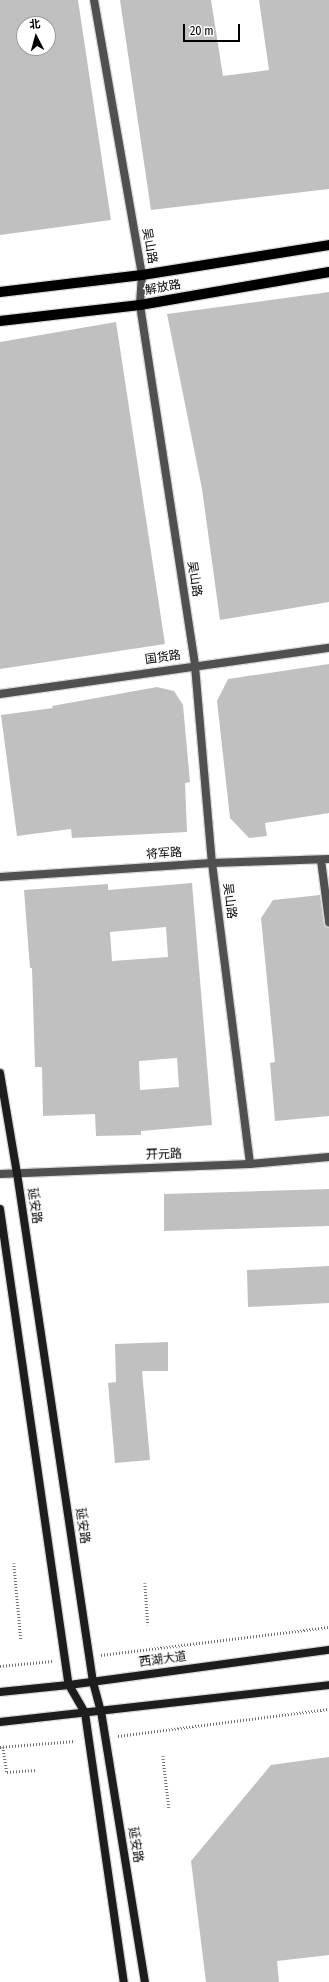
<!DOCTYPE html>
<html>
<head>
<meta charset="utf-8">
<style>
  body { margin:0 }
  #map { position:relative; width:329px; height:1982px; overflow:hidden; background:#fff; font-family:"Fira Sans Condensed","Noto Sans SC",sans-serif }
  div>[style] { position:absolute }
  .building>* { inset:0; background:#c0c0c0 }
  .path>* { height:2.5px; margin-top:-1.25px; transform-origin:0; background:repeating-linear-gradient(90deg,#727272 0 1px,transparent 0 3px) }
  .roads { filter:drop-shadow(1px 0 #dbdbdb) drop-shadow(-1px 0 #dbdbdb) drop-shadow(0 1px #dbdbdb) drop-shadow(0 -1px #dbdbdb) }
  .service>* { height:8px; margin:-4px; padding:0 4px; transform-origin:4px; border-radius:4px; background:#505050 }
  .minor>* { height:8px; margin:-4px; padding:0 4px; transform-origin:4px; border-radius:4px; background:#505050 }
  .tertiary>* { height:8px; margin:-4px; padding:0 4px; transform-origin:4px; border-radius:4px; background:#505050 }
  .secondary>* { height:8px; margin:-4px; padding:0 4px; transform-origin:4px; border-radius:4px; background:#1d1d1d }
  .primary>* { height:10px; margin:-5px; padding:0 5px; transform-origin:5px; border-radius:5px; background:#000 }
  span { translate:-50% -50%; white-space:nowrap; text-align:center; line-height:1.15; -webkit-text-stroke:3px #fff; paint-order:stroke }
  .street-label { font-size:12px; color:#000 }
  .north { position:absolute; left:16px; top:16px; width:40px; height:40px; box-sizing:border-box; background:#fff; border:1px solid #999; border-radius:50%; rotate:354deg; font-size:11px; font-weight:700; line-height:16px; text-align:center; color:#000 }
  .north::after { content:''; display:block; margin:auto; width:14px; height:18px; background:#000; clip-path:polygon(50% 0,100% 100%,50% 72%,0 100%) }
  .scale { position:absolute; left:183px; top:24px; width:57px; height:18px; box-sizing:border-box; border:2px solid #000; border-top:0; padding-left:5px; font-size:12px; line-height:14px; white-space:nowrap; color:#000; -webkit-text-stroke:3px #fff; paint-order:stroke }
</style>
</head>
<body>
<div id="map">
  <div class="building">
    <div style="clip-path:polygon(evenodd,0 0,78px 0,111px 220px,0 235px,0 0,24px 24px,48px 24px,48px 48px,24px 48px,24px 24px)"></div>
    <div style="clip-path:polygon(120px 0,211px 0,223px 76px,269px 70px,259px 0,329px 0,329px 189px,151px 210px)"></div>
    <div style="clip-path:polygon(329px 292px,329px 602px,220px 620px,202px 489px,167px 314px)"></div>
    <div style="clip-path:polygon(116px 322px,165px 644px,0 669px,0 342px)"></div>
    <div style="clip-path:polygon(329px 664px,329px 813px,265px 823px,267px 836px,249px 838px,230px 818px,217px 701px,228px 679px)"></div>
    <div style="clip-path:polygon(157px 687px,174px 691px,183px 705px,190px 782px,185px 783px,187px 832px,72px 838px,71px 829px,17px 836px,1px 715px,53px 708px,52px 706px)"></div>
    <div style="clip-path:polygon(evenodd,192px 883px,212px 1125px,141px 1131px,141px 1135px,96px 1136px,95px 1114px,43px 1116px,42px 1067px,35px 1067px,32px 968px,30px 968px,24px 890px,108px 884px,108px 890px,192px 883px,166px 927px,168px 957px,112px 961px,110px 932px,166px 927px,192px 883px,177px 1058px,179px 1087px,140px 1090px,139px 1061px,177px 1058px)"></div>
    <div style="clip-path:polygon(320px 895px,324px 923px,329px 927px,329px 1116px,275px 1121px,270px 1063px,275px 1062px,261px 918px,273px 900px)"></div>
    <div style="clip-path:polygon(329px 1189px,329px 1226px,164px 1231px,164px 1194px)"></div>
    <div style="clip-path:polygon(329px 1266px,329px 1303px,248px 1307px,247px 1270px)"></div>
    <div style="clip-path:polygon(168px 1342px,168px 1371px,142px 1371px,150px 1460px,115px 1463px,108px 1383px,116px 1382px,115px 1344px)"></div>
    <div style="clip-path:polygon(329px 1757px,329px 1955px,277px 1961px,279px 1982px,206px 1982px,191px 1861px,271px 1765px)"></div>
  </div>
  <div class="path">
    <div style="left:14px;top:1563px;width:77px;rotate:84.8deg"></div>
    <div style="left:145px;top:1583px;width:42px;rotate:85.9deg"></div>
    <div style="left:101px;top:1655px;width:230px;rotate:-7deg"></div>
    <div style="left:0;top:1666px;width:53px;rotate:-5.4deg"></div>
    <div style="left:118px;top:1736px;width:213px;rotate:-7.3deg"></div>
    <div style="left:0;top:1747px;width:75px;rotate:-4.6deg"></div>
    <div style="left:3px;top:1747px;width:25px;rotate:81deg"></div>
    <div style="left:7px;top:1772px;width:28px;rotate:-4deg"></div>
    <div style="left:163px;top:1756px;width:52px;rotate:83.4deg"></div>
  </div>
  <div class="roads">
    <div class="service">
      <div style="left:321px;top:860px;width:63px;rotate:82.6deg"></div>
    </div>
    <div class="minor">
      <div style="left:94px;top:0;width:279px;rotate:80.1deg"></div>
      <div style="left:142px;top:275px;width:30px;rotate:94deg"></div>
      <div style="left:140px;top:305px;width:365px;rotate:81.3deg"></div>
      <div style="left:195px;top:666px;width:198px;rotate:85.1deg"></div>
      <div style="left:212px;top:863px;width:303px;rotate:82.8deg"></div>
      <div style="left:0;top:694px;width:332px;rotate:-8deg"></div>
    </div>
    <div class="tertiary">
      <div style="left:0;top:877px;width:212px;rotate:-3.8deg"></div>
      <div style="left:212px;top:863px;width:117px;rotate:-2deg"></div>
      <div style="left:0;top:1174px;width:250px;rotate:-2.3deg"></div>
      <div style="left:250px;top:1164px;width:79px;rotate:-5.1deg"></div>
    </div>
    <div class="secondary">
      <div style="left:0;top:1073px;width:101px;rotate:80.4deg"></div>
      <div style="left:17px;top:1173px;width:515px;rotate:81.51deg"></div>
      <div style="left:93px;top:1682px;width:30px;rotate:75deg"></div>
      <div style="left:101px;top:1711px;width:275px;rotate:80.8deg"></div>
      <div style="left:0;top:1209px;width:481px;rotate:81.8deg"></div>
      <div style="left:69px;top:1685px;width:32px;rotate:60deg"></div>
      <div style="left:85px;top:1713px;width:272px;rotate:81.8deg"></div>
      <div style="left:0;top:1692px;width:69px;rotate:-5.8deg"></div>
      <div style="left:69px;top:1685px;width:262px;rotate:-7.7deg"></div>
      <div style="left:0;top:1722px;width:331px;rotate:-6.4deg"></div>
    </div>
    <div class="primary">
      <div style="left:0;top:292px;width:143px;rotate:-6.8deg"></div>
      <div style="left:142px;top:275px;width:189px;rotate:-9.1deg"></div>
      <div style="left:0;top:321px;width:141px;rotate:-6.5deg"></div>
      <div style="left:140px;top:305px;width:192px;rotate:-9.9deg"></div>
    </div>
  </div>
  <div class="street-label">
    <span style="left:149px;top:246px;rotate:80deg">吴山路</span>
    <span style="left:163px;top:288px;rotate:-10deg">解放路</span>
    <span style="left:194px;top:579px;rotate:81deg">吴山路</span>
    <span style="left:163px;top:658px;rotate:-8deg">国货路</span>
    <span style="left:164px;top:854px;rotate:-4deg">将军路</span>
    <span style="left:229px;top:901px;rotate:83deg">吴山路</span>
    <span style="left:164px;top:1155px;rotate:-2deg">开元路</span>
    <span style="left:34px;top:1206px;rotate:82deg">延安路</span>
    <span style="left:82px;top:1526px;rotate:82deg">延安路</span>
    <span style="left:163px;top:1660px;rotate:-8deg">西湖大道</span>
    <span style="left:135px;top:1845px;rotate:81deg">延安路</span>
  </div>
  <div class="north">北</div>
  <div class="scale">20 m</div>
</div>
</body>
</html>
